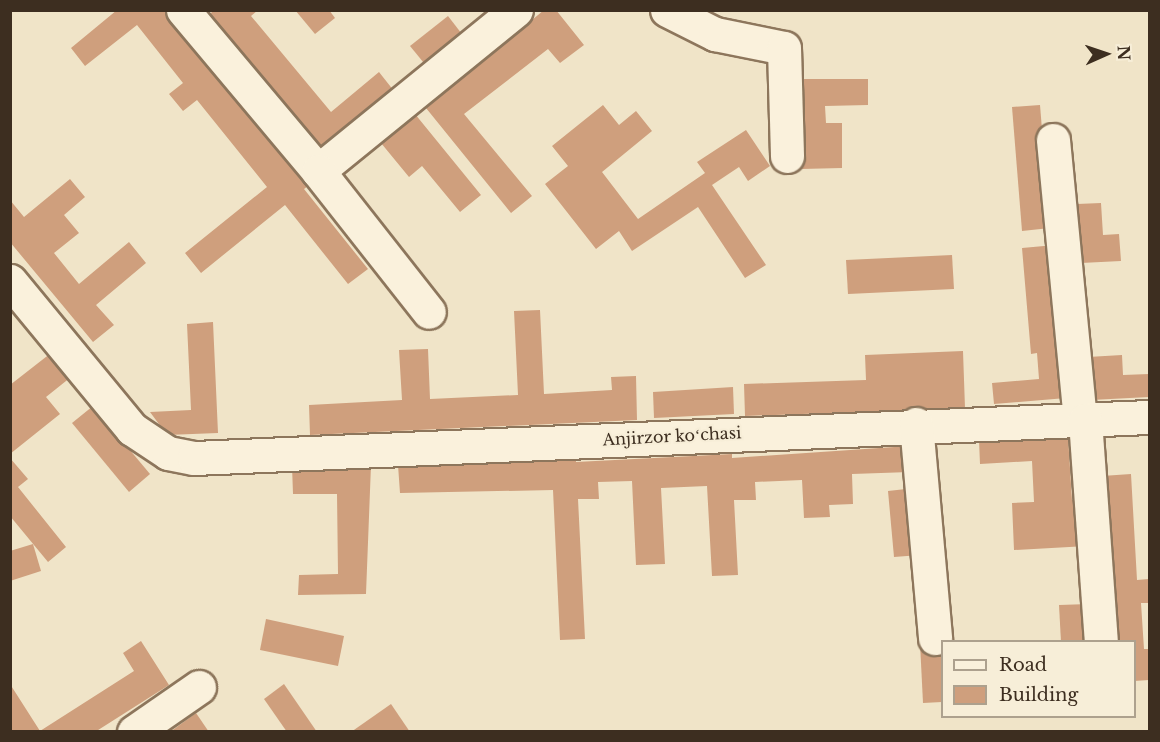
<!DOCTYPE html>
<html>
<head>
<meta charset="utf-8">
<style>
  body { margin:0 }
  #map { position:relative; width:1160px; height:742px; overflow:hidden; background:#f0e4c8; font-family:"Libre Baskerville",serif }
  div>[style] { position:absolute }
  .building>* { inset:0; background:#cf9f7d }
  .roads { filter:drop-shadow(2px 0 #8d765c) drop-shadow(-2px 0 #8d765c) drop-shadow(0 2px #8d765c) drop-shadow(0 -2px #8d765c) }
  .minor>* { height:33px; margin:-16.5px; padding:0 16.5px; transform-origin:16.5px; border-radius:16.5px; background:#faf1dc }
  span { translate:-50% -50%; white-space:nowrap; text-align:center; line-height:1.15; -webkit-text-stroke:4.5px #f7eed8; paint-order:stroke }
  .street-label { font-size:16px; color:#3d2e20 }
  .frame { position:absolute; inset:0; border:12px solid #3d2e20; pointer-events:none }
  .legend { position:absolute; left:941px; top:640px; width:195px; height:78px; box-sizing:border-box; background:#f7eed8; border:2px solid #ada18e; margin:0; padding:8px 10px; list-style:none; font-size:18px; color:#3d2e20 }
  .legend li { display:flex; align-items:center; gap:12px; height:30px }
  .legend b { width:30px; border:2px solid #ada18e }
  .north { position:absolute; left:1076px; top:24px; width:60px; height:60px; -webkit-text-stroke:4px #f7eed8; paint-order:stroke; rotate:87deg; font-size:16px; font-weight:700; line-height:24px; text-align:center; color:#3d2e20 }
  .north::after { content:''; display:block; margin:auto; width:21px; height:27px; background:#3d2e20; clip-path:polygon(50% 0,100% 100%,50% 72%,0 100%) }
</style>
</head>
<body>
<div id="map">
  <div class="building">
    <div style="clip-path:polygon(117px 10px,164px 10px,308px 186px,304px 189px,368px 269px,348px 284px,285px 205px,201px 273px,185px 253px,267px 187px,197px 100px,183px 111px,169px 94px,183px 83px,137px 25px,85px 66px,71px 48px)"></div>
    <div style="clip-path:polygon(214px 10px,258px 10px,251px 16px,331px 112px,379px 72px,394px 91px,323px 150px,210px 14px)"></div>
    <div style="clip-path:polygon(295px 10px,329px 10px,335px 18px,315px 34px)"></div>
    <div style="clip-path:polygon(544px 10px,556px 10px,584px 45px,560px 63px,548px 49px,464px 114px,532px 196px,511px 213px,426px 108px)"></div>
    <div style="clip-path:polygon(448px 16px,465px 38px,428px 68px,410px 46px)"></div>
    <div style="clip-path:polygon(800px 79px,868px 79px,868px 105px,825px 106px,826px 123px,842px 123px,842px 168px,801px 169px)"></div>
    <div style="clip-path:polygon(603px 105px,619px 125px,636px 111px,652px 131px,602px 172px,638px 219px,705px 173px,697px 162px,746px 130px,770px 166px,748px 181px,739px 167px,712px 185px,766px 265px,745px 278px,698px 207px,632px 251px,619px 231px,596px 249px,545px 184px,568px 166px,552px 146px)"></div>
    <div style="clip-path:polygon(1040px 105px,1050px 228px,1022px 231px,1012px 107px)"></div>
    <div style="clip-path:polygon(415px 114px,481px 195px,460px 212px,422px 166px,409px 177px,381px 143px)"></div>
    <div style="clip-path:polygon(70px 179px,85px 197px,64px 215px,79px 233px,54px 253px,79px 284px,129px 242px,146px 263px,96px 305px,114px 325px,93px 342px,10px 242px,10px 200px,24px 217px)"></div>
    <div style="clip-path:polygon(1101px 203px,1103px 235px,1119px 234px,1121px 261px,1081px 263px,1077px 204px)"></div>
    <div style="clip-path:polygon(1055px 245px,1066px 398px,994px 404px,992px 383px,1039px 379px,1037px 353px,1031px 354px,1022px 248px)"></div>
    <div style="clip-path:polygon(952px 255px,954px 289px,848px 294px,846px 260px)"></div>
    <div style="clip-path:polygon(540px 310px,544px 394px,612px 390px,611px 377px,636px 376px,637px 420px,310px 435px,309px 405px,402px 400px,399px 350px,428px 349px,430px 399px,518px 395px,514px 311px)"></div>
    <div style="clip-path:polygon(213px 322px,218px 433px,167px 435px,150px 412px,191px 410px,187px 324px)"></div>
    <div style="clip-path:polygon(963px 351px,965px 408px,745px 416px,744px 384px,866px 380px,865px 355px)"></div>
    <div style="clip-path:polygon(51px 353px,71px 377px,46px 397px,60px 414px,10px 454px,10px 385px)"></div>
    <div style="clip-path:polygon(1122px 355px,1123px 375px,1149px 374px,1149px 397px,1091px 400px,1088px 357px)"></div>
    <div style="clip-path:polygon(733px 387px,734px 414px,654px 418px,653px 392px)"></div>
    <div style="clip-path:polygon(93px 406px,150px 474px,129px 492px,72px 423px)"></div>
    <div style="clip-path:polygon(1068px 436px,1072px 500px,1084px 499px,1087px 546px,1014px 550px,1012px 503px,1034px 502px,1032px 461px,980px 464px,979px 440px)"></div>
    <div style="clip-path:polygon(909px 446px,910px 472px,852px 474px,853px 504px,829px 505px,830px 517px,804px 518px,802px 480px,755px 482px,756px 500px,734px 500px,738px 575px,712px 576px,707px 486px,661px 488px,665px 564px,636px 565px,632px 481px,598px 482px,599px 499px,578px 499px,585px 639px,560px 640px,553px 490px,400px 493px,398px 465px,576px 456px,576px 462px,732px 454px,732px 458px)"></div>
    <div style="clip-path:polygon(10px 458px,28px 479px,18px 487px,66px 547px,48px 562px,10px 516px)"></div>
    <div style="clip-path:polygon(371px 465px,366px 594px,298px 595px,299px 575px,338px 574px,337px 494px,293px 494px,292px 466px)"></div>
    <div style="clip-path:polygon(1131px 474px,1137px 580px,1149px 579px,1149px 603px,1141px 603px,1144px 649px,1149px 649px,1149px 680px,1134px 681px,1134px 642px,1112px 642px,1102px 476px)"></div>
    <div style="clip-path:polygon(915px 488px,920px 555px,894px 557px,888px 491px)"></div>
    <div style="clip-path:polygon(33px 544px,41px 571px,10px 581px,10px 551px)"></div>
    <div style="clip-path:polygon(1089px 604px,1091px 642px,1061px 642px,1059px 605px)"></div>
    <div style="clip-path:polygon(266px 619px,344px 636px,338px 666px,260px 650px)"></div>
    <div style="clip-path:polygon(141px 641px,169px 685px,95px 732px,10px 732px,10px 684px,40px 731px,134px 671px,123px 653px)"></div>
    <div style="clip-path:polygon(942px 642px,942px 702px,923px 703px,920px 643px)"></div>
    <div style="clip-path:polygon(284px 684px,317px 732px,287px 732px,264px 699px)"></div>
    <div style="clip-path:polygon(391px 704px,410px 732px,351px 732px)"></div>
    <div style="clip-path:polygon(196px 713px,209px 732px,170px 732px)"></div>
  </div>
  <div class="roads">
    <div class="minor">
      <div style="left:183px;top:10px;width:210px;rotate:50deg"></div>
      <div style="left:318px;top:171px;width:255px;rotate:-39.1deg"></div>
      <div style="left:667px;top:10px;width:54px;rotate:26.6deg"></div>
      <div style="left:715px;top:34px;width:70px;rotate:11.5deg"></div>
      <div style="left:784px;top:48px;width:108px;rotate:88.4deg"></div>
      <div style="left:1053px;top:140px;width:282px;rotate:84.5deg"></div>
      <div style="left:318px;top:171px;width:179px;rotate:51.8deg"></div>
      <div style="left:10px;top:281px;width:192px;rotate:50.5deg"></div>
      <div style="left:132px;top:429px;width:43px;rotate:33.7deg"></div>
      <div style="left:168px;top:453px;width:26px;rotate:11deg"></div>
      <div style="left:194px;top:458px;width:957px;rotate:-2.46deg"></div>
      <div style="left:1085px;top:420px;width:223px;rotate:85.9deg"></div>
      <div style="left:916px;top:424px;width:215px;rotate:84.9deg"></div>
      <div style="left:134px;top:732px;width:79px;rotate:-34.7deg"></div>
    </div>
  </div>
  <div class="street-label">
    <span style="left:672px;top:436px;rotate:-3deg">Anjirzor koʻchasi</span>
  </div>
  <div class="frame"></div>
  <ul class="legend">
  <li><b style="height:8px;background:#faf1dc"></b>Road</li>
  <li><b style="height:16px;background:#cf9f7d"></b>Building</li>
  </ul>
  <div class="north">N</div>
</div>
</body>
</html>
